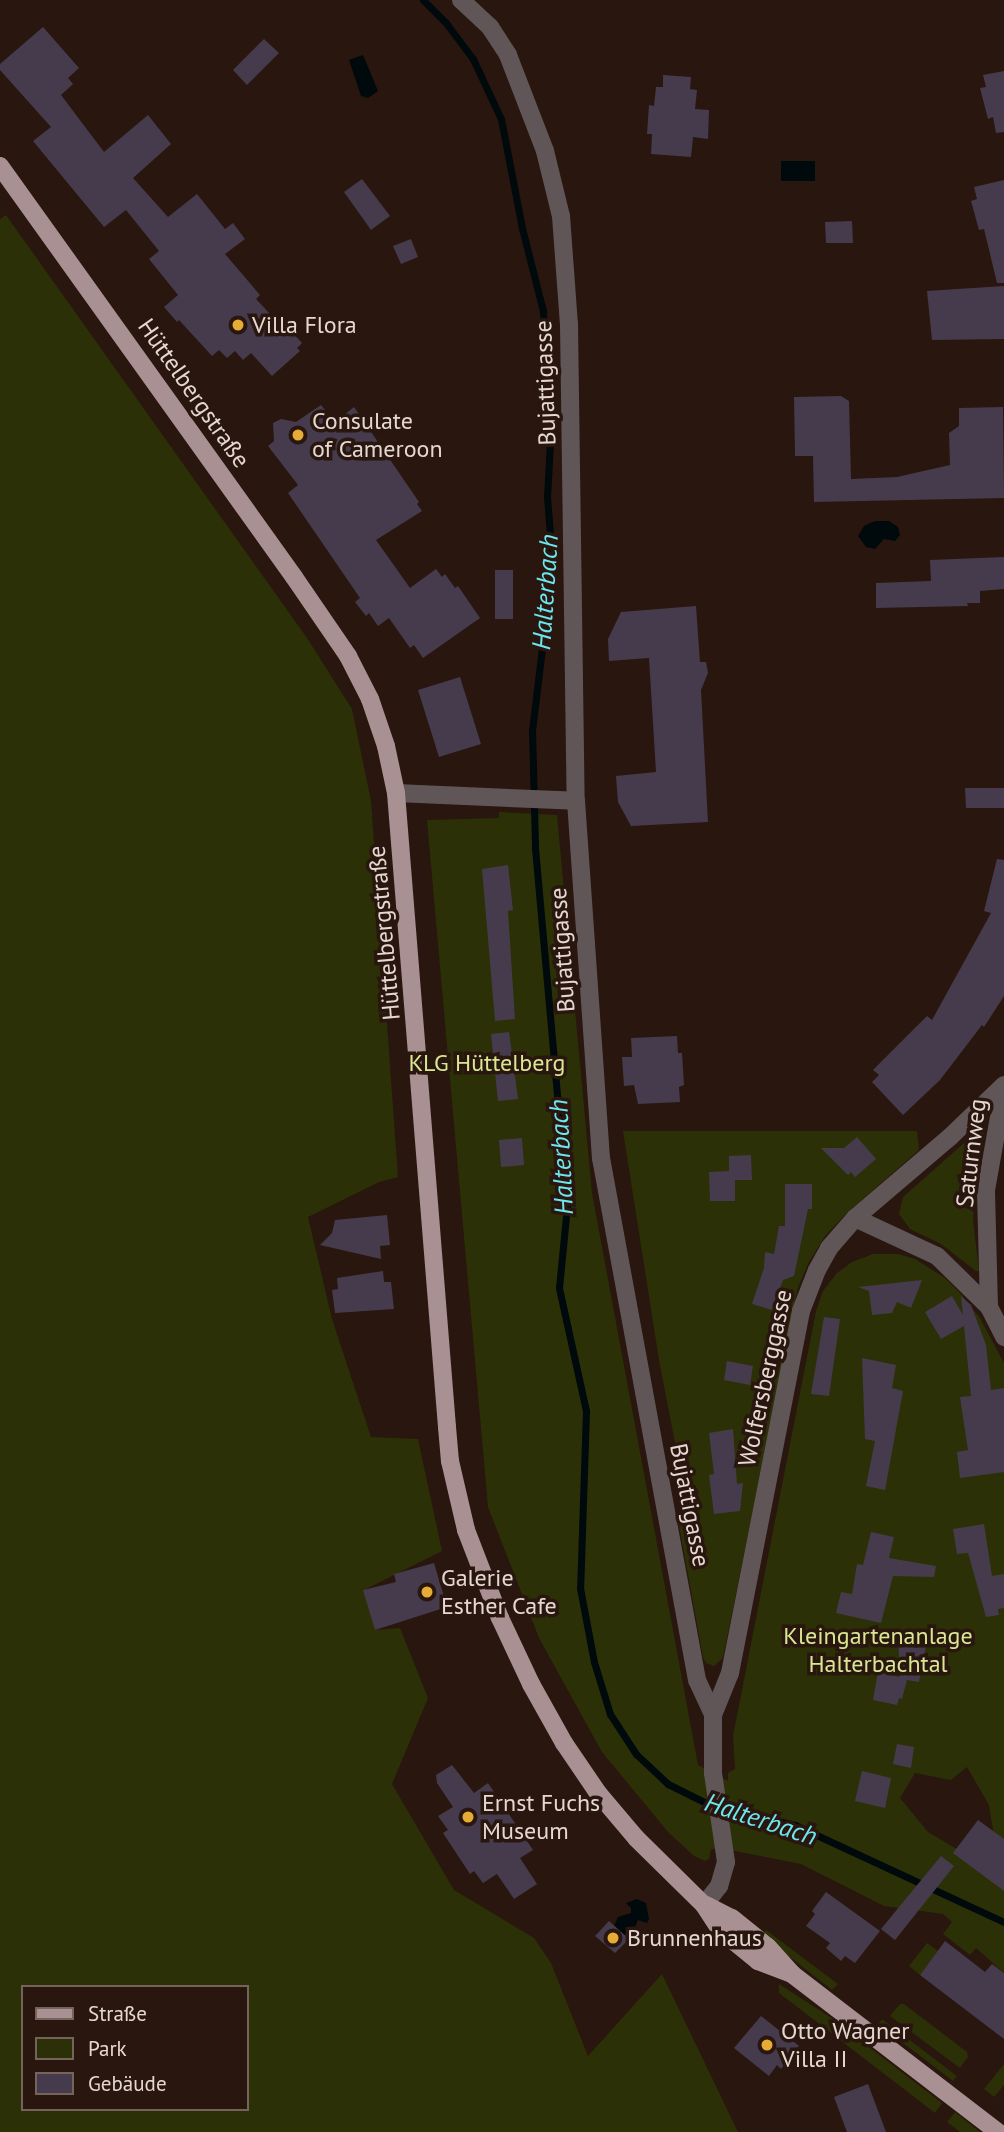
<!DOCTYPE html>
<html>
<head>
<meta charset="utf-8">
<style>
  body { margin:0 }
  #map { position:relative; width:1004px; height:2132px; overflow:hidden; background:#29160e; font-family:"PT Sans",sans-serif }
  div>[style] { position:absolute }
  .green>* { inset:0; background:#2b3006 }
  .water>* { inset:0; background:#00090b }
  .stream>* { height:7px; margin:-3.5px; padding:0 3.5px; transform-origin:3.5px; border-radius:3.5px; background:#00090b }
  .building>* { inset:0; background:#463b4d }
  .minor>* { height:18px; margin:-9px; padding:0 9px; transform-origin:9px; border-radius:9px; background:#615657 }
  .major>* { height:18px; margin:-9px; padding:0 9px; transform-origin:9px; border-radius:9px; background:#a89093 }
  .dots>* { width:19px; height:19px; translate:-50% -50%; box-sizing:border-box; border:4px solid #29160e; border-radius:50% }
  span { translate:-50% -50%; white-space:nowrap; text-align:center; line-height:1.15; -webkit-text-stroke:7px #29160e; paint-order:stroke }
  .poi-label { font-size:24px; color:#e5d8d2 }
  .left { translate:0 -50%; text-align:left }
  .street-label { font-size:24px; color:#e5d8d2 }
  .park-label { font-size:24px; color:#d9e792 }
  .water-label { font-size:26px; color:#6ee6f0; font-style:italic }
  .legend { position:absolute; left:21px; top:1985px; width:228px; height:126px; box-sizing:border-box; background:#29160e; border:2px solid #74645c; margin:0; padding:9px 12px; list-style:none; font-size:21px; color:#e5d8d2 }
  .legend li { display:flex; align-items:center; gap:14px; height:35px }
  .legend b { width:35px; border:2px solid #74645c }
</style>
</head>
<body>
<div id="map">
  <div class="green">
    <div style="clip-path:polygon(evenodd,6px 215px,307px 638px,352px 709px,371px 801px,398px 1177px,379px 1182px,308px 1217px,332px 1319px,371px 1437px,418px 1439px,442px 1551px,364px 1590px,375px 1630px,400px 1628px,428px 1698px,392px 1784px,454px 1890px,534px 1938px,551px 1963px,588px 2056px,662px 1974px,738px 2132px,0 2132px,0 219px,6px 215px,23px 1987px,247px 1987px,247px 2109px,23px 2109px,23px 1987px)"></div>
    <div style="clip-path:polygon(499px 812px,557px 815px,592px 1193px,698px 1765px,728px 1781px,728px 1773px,735px 1769px,733px 1736px,816px 1311px,823px 1291px,837px 1273px,852px 1262px,873px 1254px,898px 1254px,915px 1259px,945px 1278px,961px 1294px,980px 1318px,1004px 1363px,1004px 1850px,995px 1843px,989px 1805px,967px 1767px,951px 1780px,915px 1773px,900px 1798px,928px 1832px,1004px 1877px,1004px 1973px,976px 1948px,970px 1955px,943px 1934px,952px 1922px,943px 1914px,884px 1906px,801px 1864px,725px 1849px,711px 1849px,709px 1859px,705px 1861px,694px 1856px,668px 1832px,602px 1752px,539px 1638px,488px 1507px,427px 820px,499px 818px)"></div>
    <div style="clip-path:polygon(981px 1128px,984px 1131px,975px 1179px,973px 1220px,979px 1271px,976px 1271px,941px 1244px,910px 1229px,899px 1214px,903px 1197px)"></div>
    <div style="clip-path:polygon(623px 1131px,917px 1131px,919px 1150px,849px 1211px,825px 1236px,809px 1262px,798px 1287px,723px 1658px,714px 1666px,706px 1663px,703px 1657px,677px 1514px,688px 1510px,659px 1360px)"></div>
    <div style="clip-path:polygon(766px 1930px,838px 1984px,832px 1990px,762px 1935px)"></div>
    <div style="clip-path:polygon(927px 1943px,938px 1951px,920px 1975px,909px 1966px)"></div>
    <div style="clip-path:polygon(779px 1984px,830px 2017px,942px 2103px,935px 2113px,779px 1993px)"></div>
    <div style="clip-path:polygon(900px 2004px,904px 2004px,967px 2052px,968px 2057px,960px 2068px,890px 2016px)"></div>
    <div style="clip-path:polygon(882px 2019px,957px 2076px,953px 2081px,878px 2024px)"></div>
    <div style="clip-path:polygon(1004px 2064px,1004px 2085px,994px 2097px,984px 2089px)"></div>
    <div style="clip-path:polygon(955px 2112px,980px 2132px,960px 2132px,947px 2122px)"></div>
  </div>
  <div class="water">
    <div style="clip-path:polygon(363px 55px,378px 91px,368px 98px,361px 96px,349px 60px)"></div>
    <div style="clip-path:polygon(781px 161px,815px 161px,815px 181px,781px 181px)"></div>
    <div style="clip-path:polygon(875px 521px,889px 521px,898px 527px,900px 535px,895px 541px,884px 539px,875px 549px,866px 547px,858px 536px,864px 526px)"></div>
    <div style="clip-path:polygon(637px 1899px,646px 1903px,649px 1919px,647px 1923px,638px 1920px,633px 1932px,624px 1935px,614px 1926px,618px 1917px,631px 1913px,631px 1908px,626px 1903px)"></div>
  </div>
  <div class="stream">
    <div style="left:423px;top:0;width:33px;rotate:45deg"></div>
    <div style="left:446px;top:23px;width:45px;rotate:53.1deg"></div>
    <div style="left:473px;top:59px;width:66px;rotate:65deg"></div>
    <div style="left:501px;top:119px;width:111px;rotate:79.1deg"></div>
    <div style="left:522px;top:228px;width:86px;rotate:75.8deg"></div>
    <div style="left:543px;top:311px;width:131px;rotate:86.9deg"></div>
    <div style="left:550px;top:442px;width:55px;rotate:93.1deg"></div>
    <div style="left:547px;top:497px;width:50px;rotate:85.4deg"></div>
    <div style="left:551px;top:547px;width:35px;rotate:92deg"></div>
    <div style="left:550px;top:582px;width:149px;rotate:96.9deg"></div>
    <div style="left:532px;top:730px;width:118px;rotate:88.5deg"></div>
    <div style="left:535px;top:848px;width:359px;rotate:84.9deg"></div>
    <div style="left:567px;top:1206px;width:82px;rotate:95.6deg"></div>
    <div style="left:559px;top:1288px;width:126px;rotate:77.6deg"></div>
    <div style="left:586px;top:1411px;width:177px;rotate:91.9deg"></div>
    <div style="left:580px;top:1588px;width:75px;rotate:79.3deg"></div>
    <div style="left:594px;top:1662px;width:54px;rotate:72.9deg"></div>
    <div style="left:610px;top:1714px;width:48px;rotate:57deg"></div>
    <div style="left:636px;top:1754px;width:44px;rotate:43.2deg"></div>
    <div style="left:668px;top:1784px;width:49px;rotate:26.6deg"></div>
    <div style="left:712px;top:1806px;width:85px;rotate:12.9deg"></div>
    <div style="left:795px;top:1825px;width:230px;rotate:24.9deg"></div>
  </div>
  <div class="building">
    <div style="clip-path:polygon(43px 27px,79px 68px,68px 78px,73px 84px,61px 95px,104px 152px,148px 115px,171px 144px,133px 178px,168px 217px,197px 194px,225px 229px,233px 223px,245px 239px,225px 254px,260px 295px,256px 299px,286px 331px,289px 329px,302px 343px,297px 348px,300px 351px,272px 376px,251px 353px,243px 360px,235px 351px,227px 358px,219px 350px,212px 356px,179px 320px,177px 322px,164px 307px,178px 295px,149px 259px,159px 251px,126px 210px,104px 227px,33px 141px,51px 127px,0 70px,0 64px)"></div>
    <div style="clip-path:polygon(264px 39px,279px 53px,247px 85px,233px 70px)"></div>
    <div style="clip-path:polygon(1004px 71px,1004px 132px,996px 133px,993px 117px,988px 119px,980px 88px,986px 87px,983px 75px)"></div>
    <div style="clip-path:polygon(663px 75px,691px 77px,690px 89px,697px 90px,695px 109px,709px 110px,708px 139px,693px 137px,691px 157px,651px 154px,652px 134px,647px 134px,649px 105px,654px 106px,656px 87px,663px 87px)"></div>
    <div style="clip-path:polygon(362px 179px,390px 216px,371px 230px,344px 192px)"></div>
    <div style="clip-path:polygon(1004px 180px,1004px 283px,997px 283px,984px 229px,979px 230px,971px 201px,977px 199px,974px 187px)"></div>
    <div style="clip-path:polygon(852px 221px,853px 243px,826px 243px,825px 222px)"></div>
    <div style="clip-path:polygon(411px 239px,418px 257px,401px 264px,393px 246px)"></div>
    <div style="clip-path:polygon(1004px 286px,1004px 339px,932px 340px,927px 291px)"></div>
    <div style="clip-path:polygon(841px 396px,849px 401px,851px 479px,897px 477px,950px 465px,949px 433px,959px 426px,959px 408px,1003px 407px,1004px 498px,814px 502px,813px 456px,795px 456px,794px 397px)"></div>
    <div style="clip-path:polygon(321px 405px,335px 422px,354px 407px,419px 502px,417px 504px,422px 511px,376px 540px,410px 588px,436px 569px,442px 577px,445px 574px,455px 588px,458px 586px,480px 618px,423px 658px,414px 645px,410px 648px,389px 618px,378px 626px,369px 613px,366px 616px,355px 602px,360px 598px,288px 493px,298px 485px,268px 446px,274px 441px,273px 423px,281px 419px,296px 422px)"></div>
    <div style="clip-path:polygon(1004px 557px,1004px 589px,980px 591px,980px 603px,967px 603px,968px 606px,876px 608px,876px 583px,931px 581px,930px 560px)"></div>
    <div style="clip-path:polygon(495px 570px,513px 570px,513px 619px,495px 619px)"></div>
    <div style="clip-path:polygon(696px 606px,700px 662px,706px 662px,708px 673px,701px 690px,708px 822px,631px 826px,618px 802px,616px 776px,656px 772px,649px 658px,609px 661px,608px 639px,621px 612px)"></div>
    <div style="clip-path:polygon(460px 677px,481px 744px,439px 757px,418px 690px)"></div>
    <div style="clip-path:polygon(965px 788px,1004px 788px,1004px 808px,966px 808px)"></div>
    <div style="clip-path:polygon(997px 859px,1004px 860px,1004px 996px,984px 1027px,982px 1025px,940px 1080px,903px 1115px,872px 1082px,879px 1075px,873px 1070px,927px 1016px,932px 1020px,991px 913px,984px 911px)"></div>
    <div style="clip-path:polygon(508px 865px,513px 910px,508px 911px,515px 1019px,495px 1021px,482px 869px)"></div>
    <div style="clip-path:polygon(509px 1032px,518px 1099px,498px 1101px,491px 1034px)"></div>
    <div style="clip-path:polygon(677px 1036px,678px 1053px,682px 1053px,684px 1085px,679px 1087px,680px 1102px,638px 1104px,634px 1085px,624px 1086px,622px 1057px,632px 1057px,631px 1038px)"></div>
    <div style="clip-path:polygon(857px 1137px,876px 1159px,855px 1177px,851px 1172px,848px 1175px,821px 1148px,844px 1148px)"></div>
    <div style="clip-path:polygon(522px 1138px,524px 1165px,501px 1167px,499px 1140px)"></div>
    <div style="clip-path:polygon(751px 1155px,752px 1180px,735px 1180px,735px 1201px,710px 1201px,709px 1172px,729px 1171px,729px 1156px)"></div>
    <div style="clip-path:polygon(785px 1184px,812px 1184px,812px 1209px,808px 1209px,794px 1276px,783px 1280px,772px 1310px,752px 1304px,764px 1268px,765px 1252px,774px 1254px,779px 1226px,785px 1226px)"></div>
    <div style="clip-path:polygon(387px 1215px,390px 1245px,380px 1246px,381px 1259px,320px 1245px,332px 1233px,335px 1220px)"></div>
    <div style="clip-path:polygon(383px 1271px,384px 1282px,391px 1282px,394px 1309px,335px 1313px,332px 1290px,338px 1289px,337px 1278px)"></div>
    <div style="clip-path:polygon(922px 1280px,911px 1308px,897px 1302px,892px 1313px,872px 1315px,869px 1291px,858px 1287px)"></div>
    <div style="clip-path:polygon(952px 1296px,963px 1315px,961px 1296px,971px 1305px,986px 1345px,991px 1390px,1004px 1388px,1004px 1472px,960px 1478px,957px 1452px,968px 1450px,960px 1397px,971px 1396px,964px 1326px,941px 1339px,925px 1312px)"></div>
    <div style="clip-path:polygon(824px 1317px,840px 1319px,829px 1396px,811px 1394px)"></div>
    <div style="clip-path:polygon(862px 1358px,896px 1365px,892px 1388px,903px 1391px,885px 1490px,866px 1486px,875px 1441px,865px 1439px)"></div>
    <div style="clip-path:polygon(727px 1361px,753px 1366px,750px 1385px,724px 1380px)"></div>
    <div style="clip-path:polygon(733px 1429px,737px 1484px,743px 1483px,740px 1511px,714px 1514px,709px 1475px,714px 1474px,709px 1433px)"></div>
    <div style="clip-path:polygon(984px 1524px,992px 1576px,1004px 1574px,1004px 1608px,998px 1609px,999px 1615px,986px 1617px,968px 1553px,957px 1554px,953px 1529px)"></div>
    <div style="clip-path:polygon(871px 1532px,894px 1537px,889px 1558px,936px 1566px,934px 1577px,893px 1576px,881px 1623px,836px 1613px,841px 1592px,852px 1594px,857px 1564px,863px 1565px)"></div>
    <div style="clip-path:polygon(434px 1563px,447px 1607px,375px 1630px,363px 1590px,396px 1582px,394px 1574px)"></div>
    <div style="clip-path:polygon(898px 1637px,927px 1641px,919px 1682px,907px 1680px,902px 1699px,899px 1698px,897px 1705px,873px 1700px,878px 1672px,900px 1677px)"></div>
    <div style="clip-path:polygon(897px 1744px,914px 1747px,911px 1768px,893px 1764px)"></div>
    <div style="clip-path:polygon(452px 1765px,474px 1793px,488px 1783px,533px 1850px,520px 1858px,537px 1884px,514px 1899px,497px 1874px,483px 1883px,474px 1871px,470px 1874px,443px 1833px,448px 1830px,438px 1816px,453px 1807px,437px 1783px,436px 1775px)"></div>
    <div style="clip-path:polygon(862px 1771px,891px 1778px,885px 1808px,855px 1801px)"></div>
    <div style="clip-path:polygon(978px 1820px,1004px 1839px,1004px 1891px,953px 1853px)"></div>
    <div style="clip-path:polygon(941px 1856px,954px 1866px,895px 1940px,881px 1929px)"></div>
    <div style="clip-path:polygon(826px 1892px,880px 1931px,855px 1963px,845px 1956px,841px 1961px,826px 1948px,830px 1943px,806px 1926px,815px 1914px,812px 1911px)"></div>
    <div style="clip-path:polygon(609px 1921px,629px 1939px,615px 1953px,595px 1936px)"></div>
    <div style="clip-path:polygon(945px 1941px,985px 1972px,992px 1964px,1004px 1973px,1004px 2039px,920px 1975px)"></div>
    <div style="clip-path:polygon(761px 2016px,799px 2046px,781px 2069px,777px 2065px,769px 2076px,734px 2048px)"></div>
    <div style="clip-path:polygon(868px 2084px,886px 2132px,847px 2132px,834px 2097px)"></div>
  </div>
  <div class="minor">
    <div style="left:461px;top:0;width:40px;rotate:43deg"></div>
    <div style="left:490px;top:27px;width:33px;rotate:57deg"></div>
    <div style="left:508px;top:55px;width:103px;rotate:68.9deg"></div>
    <div style="left:545px;top:151px;width:67px;rotate:76.2deg"></div>
    <div style="left:561px;top:216px;width:108px;rotate:85.8deg"></div>
    <div style="left:569px;top:324px;width:477px;rotate:89.2deg"></div>
    <div style="left:576px;top:801px;width:358px;rotate:86deg"></div>
    <div style="left:601px;top:1158px;width:531px;rotate:79.58deg"></div>
    <div style="left:697px;top:1680px;width:38px;rotate:65deg"></div>
    <div style="left:713px;top:1715px;width:58px;rotate:90deg"></div>
    <div style="left:713px;top:1773px;width:90px;rotate:81.7deg"></div>
    <div style="left:726px;top:1862px;width:25px;rotate:106deg"></div>
    <div style="left:719px;top:1886px;width:24px;rotate:128deg"></div>
    <div style="left:396px;top:793px;width:180px;rotate:2.5deg"></div>
    <div style="left:855px;top:1218px;width:90px;rotate:24.9deg"></div>
    <div style="left:937px;top:1256px;width:73px;rotate:44.4deg"></div>
    <div style="left:989px;top:1307px;width:34px;rotate:63deg"></div>
    <div style="left:989px;top:1307px;width:117px;rotate:-91.5deg"></div>
    <div style="left:986px;top:1190px;width:103px;rotate:-79.9deg"></div>
    <div style="left:713px;top:1715px;width:45px;rotate:-68deg"></div>
    <div style="left:730px;top:1673px;width:369px;rotate:-78.9deg"></div>
    <div style="left:801px;top:1311px;width:44px;rotate:-68.7deg"></div>
    <div style="left:817px;top:1270px;width:25px;rotate:-61deg"></div>
    <div style="left:829px;top:1248px;width:40px;rotate:-49deg"></div>
    <div style="left:855px;top:1218px;width:125px;rotate:-40.5deg"></div>
    <div style="left:950px;top:1137px;width:75px;rotate:-43.9deg"></div>
  </div>
  <div class="major">
    <div style="left:0;top:166px;width:505px;rotate:54.42deg"></div>
    <div style="left:294px;top:577px;width:96px;rotate:55.6deg"></div>
    <div style="left:348px;top:656px;width:48px;rotate:62.9deg"></div>
    <div style="left:370px;top:699px;width:50px;rotate:71.2deg"></div>
    <div style="left:386px;top:746px;width:48px;rotate:78deg"></div>
    <div style="left:396px;top:793px;width:636px;rotate:85.4deg"></div>
    <div style="left:447px;top:1427px;width:34px;rotate:85deg"></div>
    <div style="left:450px;top:1461px;width:71px;rotate:76.9deg"></div>
    <div style="left:466px;top:1530px;width:94px;rotate:68.9deg"></div>
    <div style="left:500px;top:1618px;width:73px;rotate:64.8deg"></div>
    <div style="left:531px;top:1684px;width:68px;rotate:60.8deg"></div>
    <div style="left:564px;top:1743px;width:60px;rotate:55.8deg"></div>
    <div style="left:598px;top:1793px;width:59px;rotate:49.8deg"></div>
    <div style="left:636px;top:1838px;width:95px;rotate:44.6deg"></div>
    <div style="left:704px;top:1905px;width:30px;rotate:57deg"></div>
    <div style="left:720px;top:1930px;width:49px;rotate:39.2deg"></div>
    <div style="left:758px;top:1961px;width:36px;rotate:21deg"></div>
    <div style="left:706px;top:1905px;width:29px;rotate:27deg"></div>
    <div style="left:732px;top:1918px;width:46px;rotate:38.9deg"></div>
    <div style="left:768px;top:1947px;width:36px;rotate:48deg"></div>
    <div style="left:792px;top:1974px;width:260px;rotate:37.5deg"></div>
  </div>
  <div class="dots">
    <div style="left:238px;top:325px;background:#e6ac36"></div>
    <div style="left:298px;top:435px;background:#e6ac36"></div>
    <div style="left:427px;top:1592px;background:#e6ac36"></div>
    <div style="left:468px;top:1817px;background:#e6ac36"></div>
    <div style="left:613px;top:1938px;background:#e6ac36"></div>
    <div style="left:767px;top:2045px;background:#e6ac36"></div>
  </div>
  <div class="poi-label">
    <span class="left" style="left:252px;top:325px">Villa Flora</span>
    <span class="left" style="left:312px;top:435px">Consulate<br>of Cameroon</span>
    <span class="left" style="left:441px;top:1592px">Galerie<br>Esther Cafe</span>
    <span class="left" style="left:482px;top:1817px">Ernst Fuchs<br>Museum</span>
    <span class="left" style="left:627px;top:1938px">Brunnenhaus</span>
    <span class="left" style="left:781px;top:2045px">Otto Wagner<br>Villa II</span>
  </div>
  <div class="street-label">
    <span style="left:545px;top:383px;rotate:-92deg">Bujattigasse</span>
    <span style="left:194px;top:393px;rotate:55deg">Hüttelbergstraße</span>
    <span style="left:384px;top:933px;rotate:-95deg">Hüttelbergstraße</span>
    <span style="left:562px;top:950px;rotate:-94deg">Bujattigasse</span>
    <span style="left:971px;top:1153px;rotate:-83deg">Saturnweg</span>
    <span style="left:765px;top:1378px;rotate:-78deg">Wolfersberggasse</span>
    <span style="left:690px;top:1505px;rotate:79deg">Bujattigasse</span>
  </div>
  <div class="park-label">
    <span style="left:487px;top:1063px">KLG Hüttelberg</span>
    <span style="left:878px;top:1650px">Kleingartenanlage<br>Halterbachtal</span>
  </div>
  <div class="water-label">
    <span style="left:545px;top:592px;rotate:-86deg">Halterbach</span>
    <span style="left:561px;top:1157px;rotate:-93deg">Halterbach</span>
    <span style="left:761px;top:1819px;rotate:18deg">Halterbach</span>
  </div>
  <ul class="legend">
  <li><b style="height:9px;background:#a89093"></b>Straße</li>
  <li><b style="height:19px;background:#2b3006"></b>Park</li>
  <li><b style="height:19px;background:#463b4d"></b>Gebäude</li>
  </ul>
</div>
</body>
</html>
